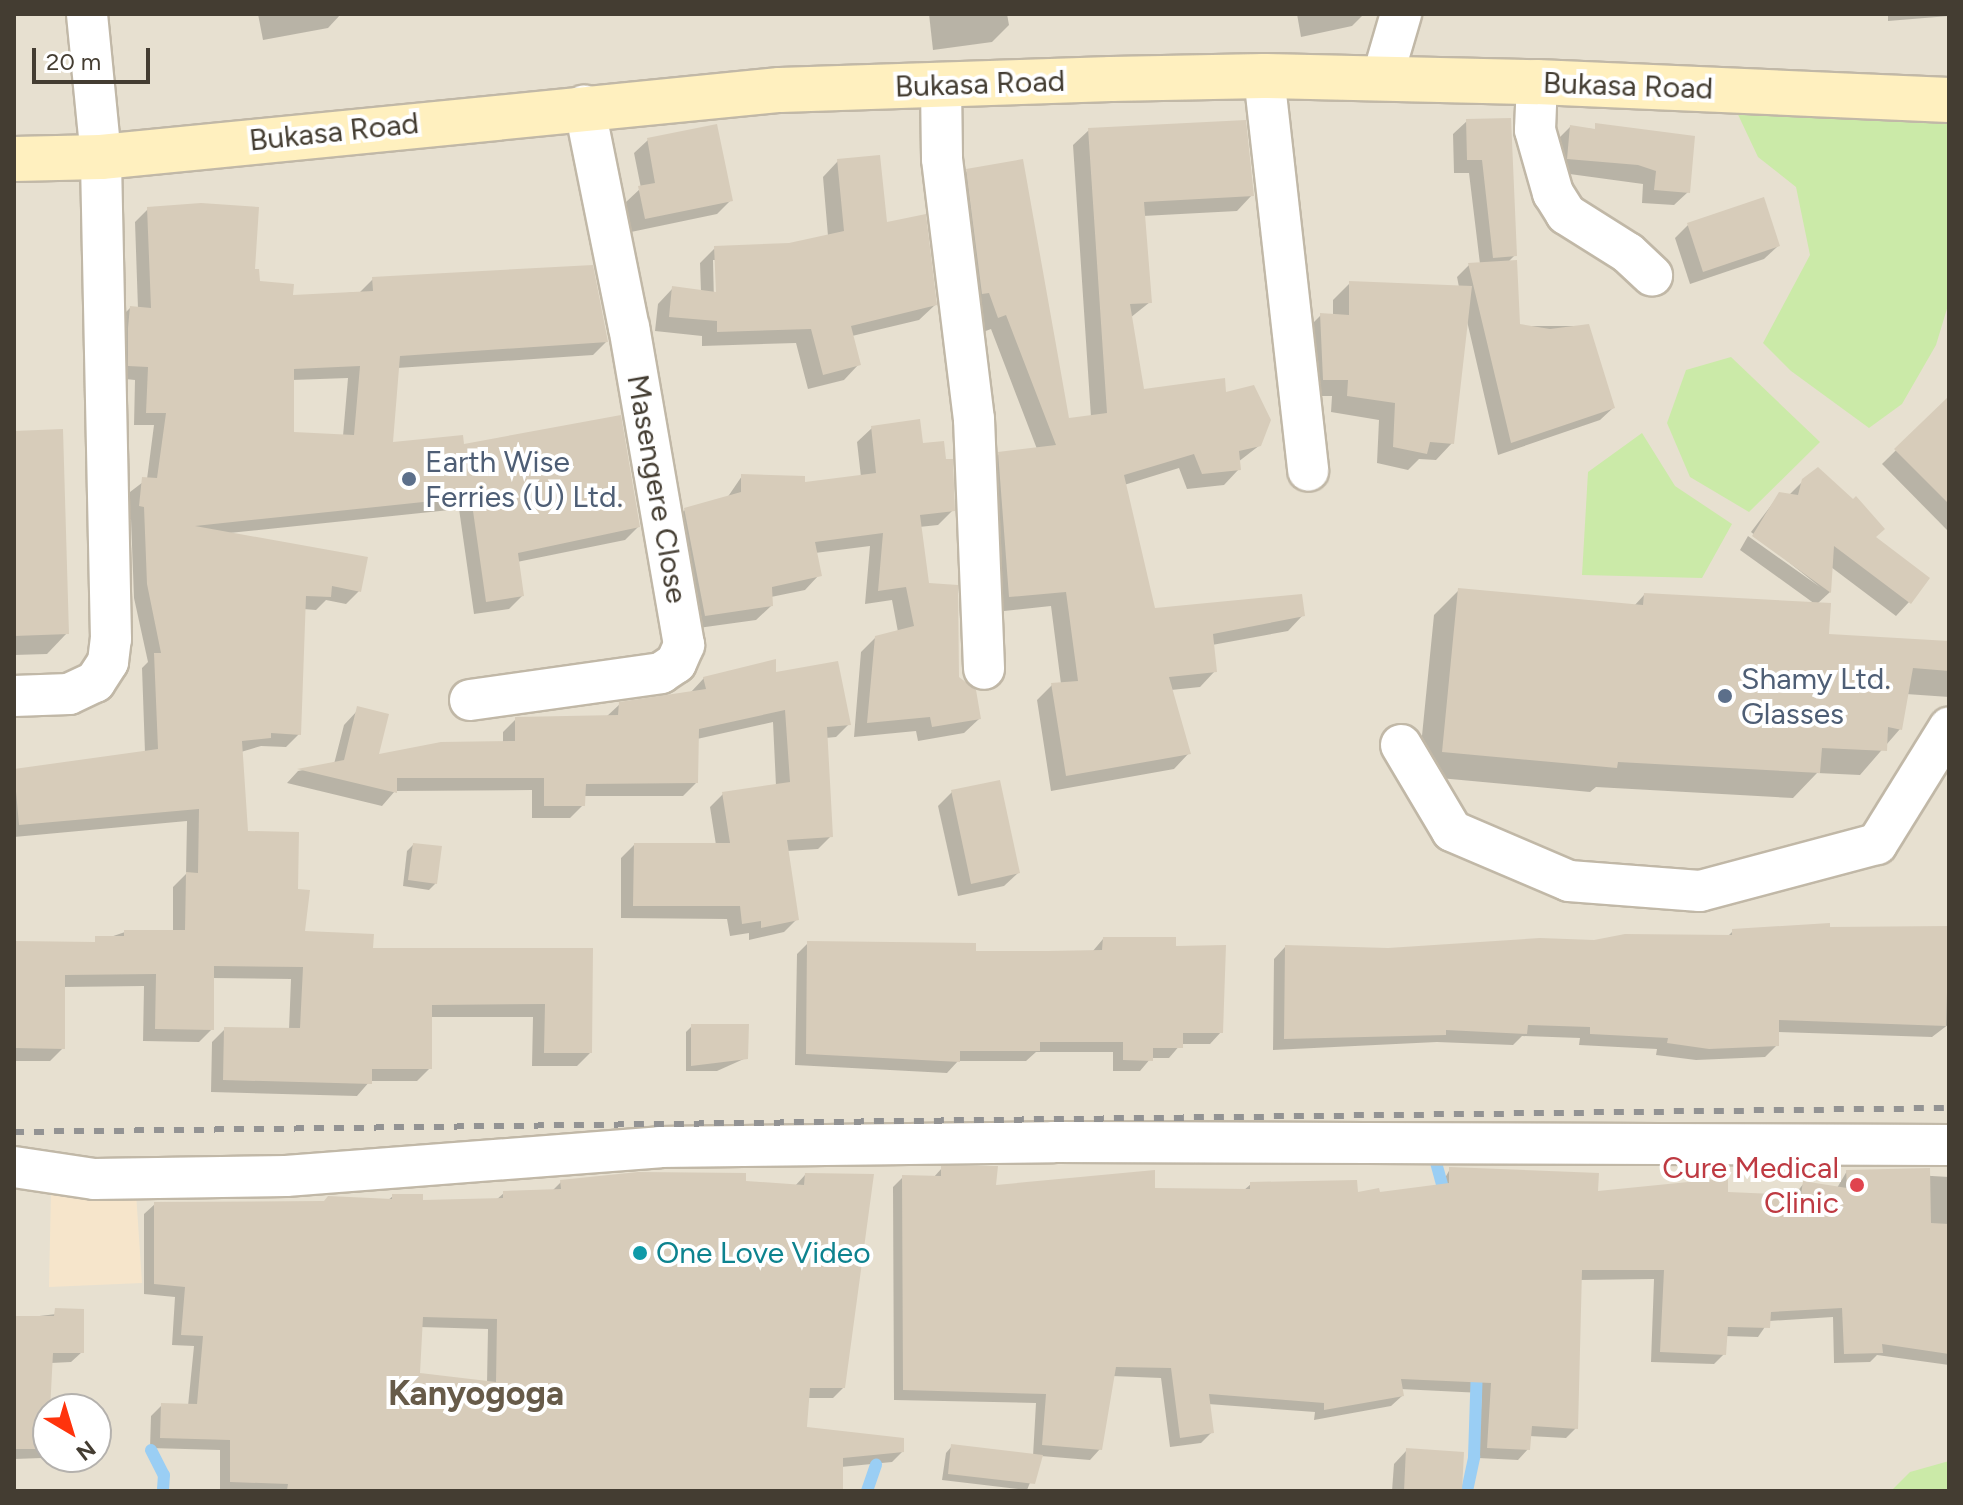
<!DOCTYPE html>
<html>
<head>
<meta charset="utf-8">
<style>
  body { margin:0 }
  #map { position:relative; width:1963px; height:1505px; overflow:hidden; background:#f2eee2; font-family:Figtree,sans-serif }
  div>[style] { position:absolute }
  .residential>* { inset:0; background:#e7e0d0 }
  .commercial>* { inset:0; background:#f6e5cb }
  .green>* { inset:0; background:#cbeaa8 }
  .shadow>* { inset:0; background:#0003 }
  .stream>* { height:12px; margin:-6px; padding:0 6px; transform-origin:6px; border-radius:6px; background:#9acef4 }
  .building>* { inset:0; background:#d7ccba }
  .roads { filter:drop-shadow(2px 0 #c1b8a7) drop-shadow(-2px 0 #c1b8a7) drop-shadow(0 2px #c1b8a7) drop-shadow(0 -2px #c1b8a7) }
  .street>* { height:40px; margin:-20px; padding:0 20px; transform-origin:20px; border-radius:20px; background:#fff }
  .secondary>* { height:44px; margin:-22px; padding:0 22px; transform-origin:22px; border-radius:22px; background:#fff0bf }
  .rail>* { height:6px; margin-top:-3px; transform-origin:0; background:repeating-linear-gradient(90deg,#939393 0 10px,transparent 0 20px) }
  .dots>* { width:22px; height:22px; translate:-50% -50%; box-sizing:border-box; border:4px solid #fff; border-radius:50% }
  span { translate:-50% -50%; white-space:nowrap; text-align:center; line-height:1.15; -webkit-text-stroke:8px #fff; paint-order:stroke }
  .street-label { font-size:30px; color:#443d32 }
  .service-label { font-size:30px; color:#4e5e75 }
  .left { translate:0 -50%; text-align:left }
  .health-label { font-size:30px; color:#be3a42 }
  .right { translate:-100% -50%; text-align:right }
  .culture-label { font-size:30px; color:#0d838f }
  .quarter-label { font-size:34px; color:#675b49; font-weight:700 }
  .frame { position:absolute; inset:0; border:16px solid #443d32; pointer-events:none }
  .north { position:absolute; left:32px; top:1393px; width:80px; height:80px; box-sizing:border-box; background:#fff; border:2px solid #b4b1ad; border-radius:50%; rotate:142deg; font-size:22px; font-weight:700; line-height:32px; text-align:center; color:#443d32 }
  .north::after { content:''; display:block; margin:auto; width:28px; height:36px; background:#ff330c; clip-path:polygon(50% 0,100% 100%,50% 72%,0 100%) }
  .scale { position:absolute; left:32px; top:48px; width:118px; height:36px; box-sizing:border-box; border:4px solid #443d32; border-top:0; padding-left:10px; font-size:24px; line-height:28px; white-space:nowrap; color:#443d32; -webkit-text-stroke:6px #fff; paint-order:stroke }
</style>
</head>
<body>
<div id="map">
  <div class="residential">
    <div style="clip-path:polygon(evenodd,14px 14px,1949px 14px,1949px 1491px,14px 1491px,14px 14px,48px 1409px,96px 1409px,96px 1457px,48px 1457px,48px 1409px)"></div>
  </div>
  <div class="commercial">
    <div style="clip-path:polygon(51px 1193px,136px 1193px,142px 1283px,49px 1287px)"></div>
  </div>
  <div class="green">
    <div style="clip-path:polygon(1733px 104px,1949px 116px,1949px 302px,1936px 345px,1902px 404px,1869px 428px,1791px 371px,1763px 343px,1810px 255px,1796px 187px,1758px 157px)"></div>
    <div style="clip-path:polygon(1731px 357px,1820px 442px,1749px 512px,1690px 477px,1667px 423px,1686px 370px)"></div>
    <div style="clip-path:polygon(1642px 433px,1675px 486px,1732px 524px,1702px 578px,1582px 575px,1588px 472px)"></div>
    <div style="clip-path:polygon(1949px 1461px,1949px 1491px,1891px 1491px,1910px 1472px)"></div>
  </div>
  <div class="shadow">
    <div style="clip-path:polygon(258px 14px,341px 14px,328px 28px,263px 40px)"></div>
    <div style="clip-path:polygon(929px 14px,1007px 14px,1009px 25px,992px 42px,933px 50px)"></div>
    <div style="clip-path:polygon(1297px 14px,1364px 14px,1352px 26px,1301px 37px)"></div>
    <div style="clip-path:polygon(1888px 14px,1949px 14px,1949px 16px,1888px 21px)"></div>
    <div style="clip-path:polygon(1509px 120px,1515px 255px,1508px 262px,1518px 326px,1588px 326px,1613px 408px,1600px 420px,1498px 455px,1467px 321px,1452px 443px,1436px 460px,1419px 459px,1408px 470px,1377px 463px,1379px 420px,1331px 412px,1332px 396px,1307px 396px,1304px 332px,1321px 315px,1333px 316px,1333px 300px,1350px 283px,1459px 287px,1457px 277px,1469px 265px,1480px 264px,1469px 173px,1454px 173px,1453px 134px,1467px 121px)"></div>
    <div style="clip-path:polygon(1570px 127px,1693px 138px,1688px 192px,1674px 205px,1642px 203px,1643px 184px,1555px 172px,1557px 140px)"></div>
    <div style="clip-path:polygon(1089px 130px,1252px 195px,1237px 211px,1143px 216px,1150px 302px,1130px 318px,1143px 392px,1224px 395px,1260px 445px,1238px 462px,1239px 469px,1224px 485px,1187px 489px,1179px 468px,1124px 485px,1153px 610px,1303px 615px,1288px 631px,1212px 645px,1215px 671px,1200px 687px,1171px 690px,1189px 753px,1174px 769px,1051px 791px,1037px 700px,1052px 685px,1061px 684px,1051px 606px,995px 612px,984px 470px,999px 454px,1037px 449px,991px 329px,983px 332px,952px 186px,967px 171px,1067px 420px,1091px 417px,1073px 145px)"></div>
    <div style="clip-path:polygon(648px 140px,730px 201px,717px 214px,631px 232px,626px 202px,641px 188px,634px 153px)"></div>
    <div style="clip-path:polygon(evenodd,838px 161px,935px 305px,919px 320px,852px 336px,859px 364px,844px 380px,808px 389px,796px 343px,702px 346px,702px 336px,655px 331px,658px 304px,673px 288px,701px 292px,700px 263px,715px 248px,789px 245px,828px 236px,823px 177px,838px 161px,713px 260px,717px 260px,718px 302px,714px 302px,713px 260px)"></div>
    <div style="clip-path:polygon(evenodd,148px 209px,252px 271px,258px 283px,291px 297px,360px 292px,373px 279px,606px 342px,593px 355px,397px 368px,390px 444px,462px 447px,638px 527px,625px 540px,517px 562px,522px 596px,509px 609px,474px 614px,459px 509px,229px 533px,359px 591px,346px 604px,326px 600px,316px 610px,303px 609px,299px 734px,286px 747px,261px 746px,241px 752px,246px 833px,296px 891px,302px 933px,371px 950px,591px 950px,590px 1053px,577px 1066px,532px 1066px,533px 1017px,430px 1017px,430px 1068px,417px 1081px,370px 1081px,357px 1096px,211px 1092px,212px 1042px,225px 1029px,289px 1030px,291px 979px,212px 978px,212px 1029px,199px 1042px,143px 1041px,144px 986px,63px 987px,63px 1048px,50px 1061px,14px 1061px,14px 943px,90px 944px,125px 932px,173px 932px,173px 887px,186px 874px,187px 821px,14px 837px,14px 762px,16px 771px,145px 753px,142px 668px,148px 662px,134px 598px,131px 519px,127px 519px,130px 492px,147px 479px,154px 425px,134px 425px,135px 380px,116px 378px,117px 321px,130px 308px,138px 309px,135px 222px,148px 209px,348px 378px,343px 436px,292px 434px,292px 380px,348px 378px)"></div>
    <div style="clip-path:polygon(1689px 224px,1778px 246px,1764px 259px,1690px 284px,1675px 238px)"></div>
    <div style="clip-path:polygon(1945px 402px,1949px 406px,1949px 532px,1882px 464px)"></div>
    <div style="clip-path:polygon(872px 428px,921px 445px,953px 510px,938px 525px,919px 527px,927px 585px,957px 678px,979px 719px,964px 733px,918px 741px,916px 731px,854px 737px,861px 652px,876px 637px,898px 632px,892px 600px,865px 604px,870px 546px,815px 553px,819px 575px,805px 590px,771px 597px,771px 606px,756px 620px,691px 629px,670px 524px,685px 510px,727px 498px,742px 476px,804px 484px,861px 477px,857px 442px)"></div>
    <div style="clip-path:polygon(14px 433px,67px 633px,47px 654px,14px 655px)"></div>
    <div style="clip-path:polygon(1803px 481px,1874px 537px,1909px 602px,1896px 616px,1831px 567px,1830px 592px,1817px 604px,1827px 636px,1949px 643px,1949px 697px,1906px 694px,1900px 729px,1860px 775px,1817px 773px,1793px 798px,1596px 787px,1590px 792px,1418px 776px,1434px 615px,1459px 590px,1634px 606px,1644px 595px,1815px 604px,1740px 550px,1748px 536px,1820px 587px,1751px 532px,1779px 495px,1788px 496px)"></div>
    <div style="clip-path:polygon(774px 674px,849px 724px,836px 737px,825px 738px,831px 836px,818px 849px,787px 851px,797px 919px,784px 932px,749px 940px,749px 933px,730px 936px,727px 919px,621px 918px,621px 858px,634px 845px,716px 845px,710px 807px,723px 794px,776px 786px,773px 722px,697px 739px,696px 783px,683px 796px,584px 796px,583px 805px,570px 818px,532px 818px,532px 790px,395px 791px,382px 806px,287px 783px,298px 771px,334px 764px,344px 725px,357px 711px,376px 756px,503px 743px,503px 732px,516px 719px,606px 717px,620px 704px,691px 692px,704px 678px)"></div>
    <div style="clip-path:polygon(952px 792px,1018px 873px,1004px 886px,958px 896px,938px 806px)"></div>
    <div style="clip-path:polygon(413px 845px,436px 883px,429px 890px,403px 886px,407px 851px)"></div>
    <div style="clip-path:polygon(1949px 927px,1949px 1024px,1932px 1037px,1777px 1032px,1777px 1045px,1765px 1057px,1696px 1060px,1656px 1055px,1657px 1049px,1579px 1045px,1580px 1038px,1522px 1036px,1513px 1045px,1437px 1042px,1273px 1050px,1274px 959px,1285px 947px,1388px 950px,1727px 937px,1733px 931px)"></div>
    <div style="clip-path:polygon(1103px 939px,1174px 948px,1221px 1032px,1210px 1044px,1181px 1044px,1169px 1058px,1151px 1058px,1140px 1071px,1113px 1071px,1113px 1052px,1036px 1052px,1026px 1061px,958px 1061px,947px 1073px,795px 1065px,797px 954px,808px 943px,974px 953px,1092px 952px)"></div>
    <div style="clip-path:polygon(692px 1026px,746px 1058px,717px 1071px,686px 1071px,686px 1032px)"></div>
    <div style="clip-path:polygon(942px 1168px,994px 1188px,1243px 1191px,1251px 1184px,1356px 1195px,1440px 1187px,1450px 1169px,1596px 1193px,1793px 1197px,1804px 1183px,1837px 1188px,1847px 1171px,1949px 1177px,1949px 1365px,1877px 1355px,1870px 1362px,1834px 1363px,1833px 1317px,1769px 1321px,1758px 1337px,1725px 1336px,1724px 1354px,1714px 1364px,1651px 1362px,1654px 1279px,1580px 1280px,1576px 1428px,1566px 1438px,1529px 1436px,1528px 1449px,1518px 1460px,1478px 1458px,1482px 1393px,1400px 1389px,1402px 1396px,1391px 1406px,1314px 1420px,1315px 1412px,1208px 1404px,1212px 1432px,1201px 1443px,1170px 1447px,1161px 1378px,1112px 1376px,1100px 1449px,1090px 1460px,1041px 1456px,1027px 1490px,942px 1480px,946px 1453px,952px 1446px,1033px 1456px,1036px 1403px,894px 1400px,893px 1187px,903px 1177px,933px 1178px)"></div>
    <div style="clip-path:polygon(evenodd,805px 1175px,844px 1387px,833px 1398px,808px 1398px,805px 1429px,902px 1452px,892px 1462px,841px 1467px,841px 1491px,220px 1491px,220px 1450px,150px 1448px,151px 1416px,162px 1405px,188px 1406px,194px 1346px,172px 1345px,175px 1297px,144px 1294px,144px 1214px,155px 1204px,387px 1201px,393px 1196px,421px 1202px,496px 1200px,504px 1193px,552px 1191px,561px 1182px,794px 1187px,805px 1175px,420px 1327px,488px 1329px,487px 1383px,418px 1375px,420px 1327px)"></div>
    <div style="clip-path:polygon(82px 1311px,82px 1352px,71px 1362px,51px 1363px,48px 1452px,42px 1458px,14px 1459px,14px 1319px)"></div>
    <div style="clip-path:polygon(1407px 1450px,1460px 1491px,1392px 1491px,1394px 1464px)"></div>
  </div>
  <div class="stream">
    <div style="left:1432px;top:1148px;width:53px;rotate:74.6deg"></div>
    <div style="left:151px;top:1450px;width:28px;rotate:63deg"></div>
    <div style="left:164px;top:1475px;width:16px;rotate:94deg"></div>
    <div style="left:867px;top:1491px;width:28px;rotate:-71deg"></div>
    <div style="left:1467px;top:1491px;width:35px;rotate:-78deg"></div>
    <div style="left:1474px;top:1457px;width:91px;rotate:-88.1deg"></div>
  </div>
  <div class="building">
    <div style="clip-path:polygon(1511px 118px,1517px 256px,1493px 258px,1482px 160px,1467px 160px,1466px 119px)"></div>
    <div style="clip-path:polygon(1246px 120px,1254px 196px,1144px 202px,1152px 303px,1130px 304px,1144px 389px,1225px 378px,1226px 392px,1254px 385px,1271px 420px,1261px 446px,1239px 451px,1241px 470px,1202px 474px,1194px 454px,1124px 475px,1155px 608px,1302px 594px,1305px 616px,1213px 634px,1217px 672px,1169px 677px,1191px 754px,1066px 776px,1051px 683px,1078px 681px,1066px 592px,1009px 597px,998px 452px,1056px 445px,1006px 315px,998px 318px,989px 293px,982px 294px,966px 169px,1023px 159px,1069px 418px,1107px 413px,1088px 128px)"></div>
    <div style="clip-path:polygon(1595px 123px,1695px 136px,1690px 193px,1654px 190px,1656px 171px,1638px 165px,1567px 159px,1570px 125px,1595px 129px)"></div>
    <div style="clip-path:polygon(717px 124px,733px 201px,645px 219px,638px 186px,655px 183px,647px 138px)"></div>
    <div style="clip-path:polygon(880px 155px,887px 222px,926px 214px,937px 305px,851px 326px,861px 365px,823px 375px,811px 329px,717px 332px,717px 321px,669px 317px,672px 286px,716px 292px,714px 246px,789px 243px,844px 231px,837px 159px)"></div>
    <div style="clip-path:polygon(1764px 197px,1780px 246px,1703px 272px,1687px 223px)"></div>
    <div style="clip-path:polygon(evenodd,201px 203px,259px 207px,255px 269px,259px 269px,260px 281px,294px 284px,293px 295px,373px 291px,372px 277px,593px 265px,608px 342px,400px 356px,393px 442px,463px 435px,464px 444px,621px 415px,640px 527px,518px 553px,524px 596px,486px 602px,471px 497px,195px 526px,368px 557px,361px 592px,332px 586px,331px 597px,306px 596px,301px 735px,271px 733px,271px 738px,242px 741px,248px 831px,299px 832px,298px 889px,310px 890px,305px 931px,374px 934px,373px 948px,593px 948px,592px 1053px,544px 1053px,545px 1004px,432px 1005px,432px 1069px,372px 1069px,372px 1084px,223px 1080px,224px 1027px,300px 1028px,303px 967px,214px 966px,214px 1030px,155px 1029px,156px 974px,65px 975px,65px 1049px,14px 1048px,14px 941px,95px 942px,95px 936px,124px 936px,124px 930px,185px 930px,186px 872px,198px 873px,199px 809px,19px 825px,14px 769px,158px 749px,154px 653px,161px 653px,147px 584px,144px 507px,139px 506px,142px 477px,157px 478px,166px 413px,146px 413px,148px 367px,128px 366px,128px 328px,130px 306px,151px 308px,147px 207px,201px 203px,360px 366px,354px 435px,294px 432px,294px 369px,360px 366px)"></div>
    <div style="clip-path:polygon(1517px 260px,1520px 324px,1550px 329px,1589px 324px,1615px 408px,1511px 443px,1468px 263px)"></div>
    <div style="clip-path:polygon(1349px 281px,1472px 286px,1454px 444px,1430px 442px,1427px 454px,1393px 447px,1395px 403px,1347px 396px,1348px 380px,1323px 380px,1320px 313px,1349px 315px)"></div>
    <div style="clip-path:polygon(1949px 396px,1949px 504px,1894px 449px)"></div>
    <div style="clip-path:polygon(920px 419px,923px 443px,944px 441px,946px 459px,953px 459px,955px 511px,920px 515px,929px 583px,958px 585px,959px 677px,976px 690px,981px 719px,932px 727px,930px 717px,867px 723px,875px 636px,914px 626px,906px 587px,878px 591px,883px 533px,815px 542px,822px 576px,772px 587px,773px 606px,705px 616px,684px 508px,741px 492px,741px 474px,805px 476px,805px 482px,876px 473px,871px 426px)"></div>
    <div style="clip-path:polygon(63px 429px,69px 634px,14px 636px,14px 431px)"></div>
    <div style="clip-path:polygon(1818px 467px,1853px 499px,1856px 496px,1885px 529px,1876px 537px,1930px 578px,1911px 604px,1834px 546px,1831px 593px,1752px 536px,1779px 492px,1798px 495px,1802px 479px)"></div>
    <div style="clip-path:polygon(1458px 588px,1643px 605px,1644px 593px,1831px 603px,1829px 634px,1949px 641px,1949px 671px,1913px 668px,1902px 730px,1888px 727px,1887px 751px,1822px 748px,1820px 773px,1618px 762px,1617px 768px,1442px 752px)"></div>
    <div style="clip-path:polygon(776px 659px,776px 672px,838px 661px,851px 725px,827px 727px,833px 837px,787px 840px,799px 920px,761px 928px,761px 921px,742px 924px,740px 906px,633px 906px,634px 843px,730px 843px,722px 792px,790px 782px,785px 710px,699px 729px,698px 783px,586px 784px,585px 806px,544px 806px,544px 778px,397px 778px,397px 793px,297px 769px,344px 760px,357px 706px,389px 714px,379px 754px,441px 742px,515px 741px,515px 717px,618px 715px,619px 702px,706px 689px,703px 677px)"></div>
    <div style="clip-path:polygon(1000px 780px,1020px 873px,971px 884px,951px 790px)"></div>
    <div style="clip-path:polygon(413px 843px,442px 846px,437px 884px,408px 880px)"></div>
    <div style="clip-path:polygon(1830px 923px,1830px 927px,1949px 926px,1946px 1026px,1779px 1020px,1779px 1046px,1709px 1049px,1667px 1043px,1668px 1038px,1590px 1034px,1590px 1027px,1528px 1025px,1527px 1034px,1446px 1030px,1446px 1035px,1284px 1039px,1285px 945px,1388px 948px,1540px 938px,1594px 940px,1625px 934px,1732px 935px,1732px 929px)"></div>
    <div style="clip-path:polygon(1103px 937px,1176px 937px,1176px 946px,1226px 945px,1223px 1033px,1183px 1033px,1183px 1048px,1153px 1048px,1153px 1061px,1123px 1060px,1123px 1042px,1040px 1042px,1040px 1051px,960px 1051px,960px 1062px,806px 1054px,807px 941px,976px 943px,976px 951px,1047px 951px,1102px 950px)"></div>
    <div style="clip-path:polygon(691px 1024px,749px 1024px,748px 1059px,691px 1066px)"></div>
    <div style="clip-path:polygon(941px 1166px,998px 1166px,996px 1185px,1155px 1170px,1155px 1188px,1250px 1189px,1250px 1182px,1357px 1180px,1358px 1192px,1379px 1188px,1380px 1192px,1449px 1183px,1449px 1167px,1599px 1173px,1598px 1191px,1728px 1178px,1728px 1192px,1801px 1195px,1803px 1181px,1847px 1188px,1846px 1170px,1930px 1168px,1931px 1223px,1949px 1224px,1949px 1354px,1882px 1344px,1883px 1353px,1844px 1354px,1842px 1308px,1771px 1312px,1770px 1328px,1728px 1327px,1726px 1355px,1660px 1352px,1664px 1270px,1582px 1270px,1578px 1429px,1532px 1426px,1530px 1450px,1487px 1448px,1491px 1383px,1401px 1379px,1404px 1396px,1324px 1410px,1324px 1403px,1209px 1394px,1214px 1433px,1180px 1438px,1171px 1368px,1116px 1367px,1102px 1450px,1042px 1445px,1046px 1394px,903px 1390px,902px 1175px,941px 1176px)"></div>
    <div style="clip-path:polygon(evenodd,638px 1172px,746px 1173px,746px 1181px,804px 1185px,805px 1173px,874px 1174px,845px 1388px,810px 1388px,807px 1427px,904px 1438px,904px 1452px,843px 1458px,843px 1491px,287px 1490px,288px 1484px,230px 1482px,230px 1440px,160px 1438px,161px 1403px,197px 1404px,203px 1336px,181px 1335px,185px 1287px,154px 1284px,154px 1202px,324px 1201px,328px 1196px,392px 1199px,392px 1194px,423px 1194px,423px 1200px,503px 1198px,503px 1191px,561px 1189px,560px 1180px,638px 1172px,423px 1317px,497px 1319px,496px 1382px,420px 1373px,423px 1317px)"></div>
    <div style="clip-path:polygon(55px 1308px,84px 1309px,84px 1353px,53px 1353px,48px 1449px,14px 1449px,16px 1316px,54px 1316px)"></div>
    <div style="clip-path:polygon(951px 1444px,1043px 1455px,1035px 1484px,948px 1474px)"></div>
    <div style="clip-path:polygon(1406px 1448px,1464px 1452px,1462px 1491px,1404px 1491px)"></div>
  </div>
  <div class="roads">
    <div class="street">
      <div style="left:1264px;top:76px;width:397px;rotate:83.6deg"></div>
      <div style="left:1382px;top:79px;width:68px;rotate:-73.7deg"></div>
      <div style="left:1537px;top:82px;width:48px;rotate:92.4deg"></div>
      <div style="left:1535px;top:130px;width:66px;rotate:74.1deg"></div>
      <div style="left:1553px;top:193px;width:25px;rotate:58deg"></div>
      <div style="left:1566px;top:214px;width:73px;rotate:32.2deg"></div>
      <div style="left:1628px;top:253px;width:33px;rotate:43deg"></div>
      <div style="left:941px;top:86px;width:73px;rotate:89.2deg"></div>
      <div style="left:942px;top:159px;width:262px;rotate:83deg"></div>
      <div style="left:974px;top:419px;width:250px;rotate:87.7deg"></div>
      <div style="left:14px;top:696px;width:55px;rotate:-2.1deg"></div>
      <div style="left:69px;top:694px;width:29px;rotate:-25deg"></div>
      <div style="left:95px;top:682px;width:24px;rotate:-57deg"></div>
      <div style="left:108px;top:662px;width:23px;rotate:-83deg"></div>
      <div style="left:111px;top:639px;width:482px;rotate:-91.2deg"></div>
      <div style="left:101px;top:157px;width:144px;rotate:-95.6deg"></div>
      <div style="left:470px;top:700px;width:193px;rotate:-8deg"></div>
      <div style="left:661px;top:673px;width:18px;rotate:-34deg"></div>
      <div style="left:676px;top:663px;width:20px;rotate:-66deg"></div>
      <div style="left:684px;top:645px;width:322px;rotate:-99.8deg"></div>
      <div style="left:629px;top:328px;width:227px;rotate:-101.4deg"></div>
      <div style="left:1401px;top:745px;width:100px;rotate:59.3deg"></div>
      <div style="left:1452px;top:831px;width:127px;rotate:23.1deg"></div>
      <div style="left:1569px;top:881px;width:131px;rotate:4.4deg"></div>
      <div style="left:1700px;top:891px;width:183px;rotate:-14.9deg"></div>
      <div style="left:1877px;top:844px;width:137px;rotate:-58.2deg"></div>
      <div style="left:14px;top:1167px;width:81px;rotate:8.5deg"></div>
      <div style="left:94px;top:1179px;width:192px;rotate:-0.9deg"></div>
      <div style="left:286px;top:1176px;width:375px;rotate:-4.4deg"></div>
      <div style="left:660px;top:1147px;width:394px;rotate:-0.7deg"></div>
      <div style="left:1054px;top:1142px;width:895px;rotate:0.19deg"></div>
    </div>
    <div class="secondary">
      <div style="left:14px;top:159px;width:87px;rotate:-1.3deg"></div>
      <div style="left:101px;top:157px;width:682px;rotate:-5.64deg"></div>
      <div style="left:780px;top:90px;width:331px;rotate:-1.9deg"></div>
      <div style="left:1111px;top:79px;width:153px;rotate:-1.1deg"></div>
      <div style="left:1264px;top:76px;width:273px;rotate:1.3deg"></div>
      <div style="left:1537px;top:82px;width:412px;rotate:2.5deg"></div>
    </div>
  </div>
  <div class="rail">
    <div style="left:14px;top:1132px;width:1935px;rotate:-0.71deg"></div>
  </div>
  <div class="dots">
    <div style="left:409px;top:479px;background:#5c6f8a"></div>
    <div style="left:1725px;top:696px;background:#5c6f8a"></div>
    <div style="left:1857px;top:1185px;background:#e0444e"></div>
    <div style="left:640px;top:1253px;background:#0f9aa8"></div>
  </div>
  <div class="street-label">
    <span style="left:980px;top:84px;rotate:-2deg">Bukasa Road</span>
    <span style="left:1628px;top:86px;rotate:2deg">Bukasa Road</span>
    <span style="left:334px;top:132px;rotate:-6deg">Bukasa Road</span>
    <span style="left:657px;top:489px;rotate:80deg">Masengere Close</span>
  </div>
  <div class="service-label">
    <span class="left" style="left:425px;top:479px">Earth Wise<br>Ferries (U) Ltd.</span>
    <span class="left" style="left:1741px;top:696px">Shamy Ltd.<br>Glasses</span>
  </div>
  <div class="health-label">
    <span class="right" style="left:1839px;top:1185px">Cure Medical<br>Clinic</span>
  </div>
  <div class="culture-label">
    <span class="left" style="left:656px;top:1253px">One Love Video</span>
  </div>
  <div class="quarter-label">
    <span style="left:476px;top:1394px">Kanyogoga</span>
  </div>
  <div class="frame"></div>
  <div class="north">N</div>
  <div class="scale">20 m</div>
</div>
</body>
</html>
